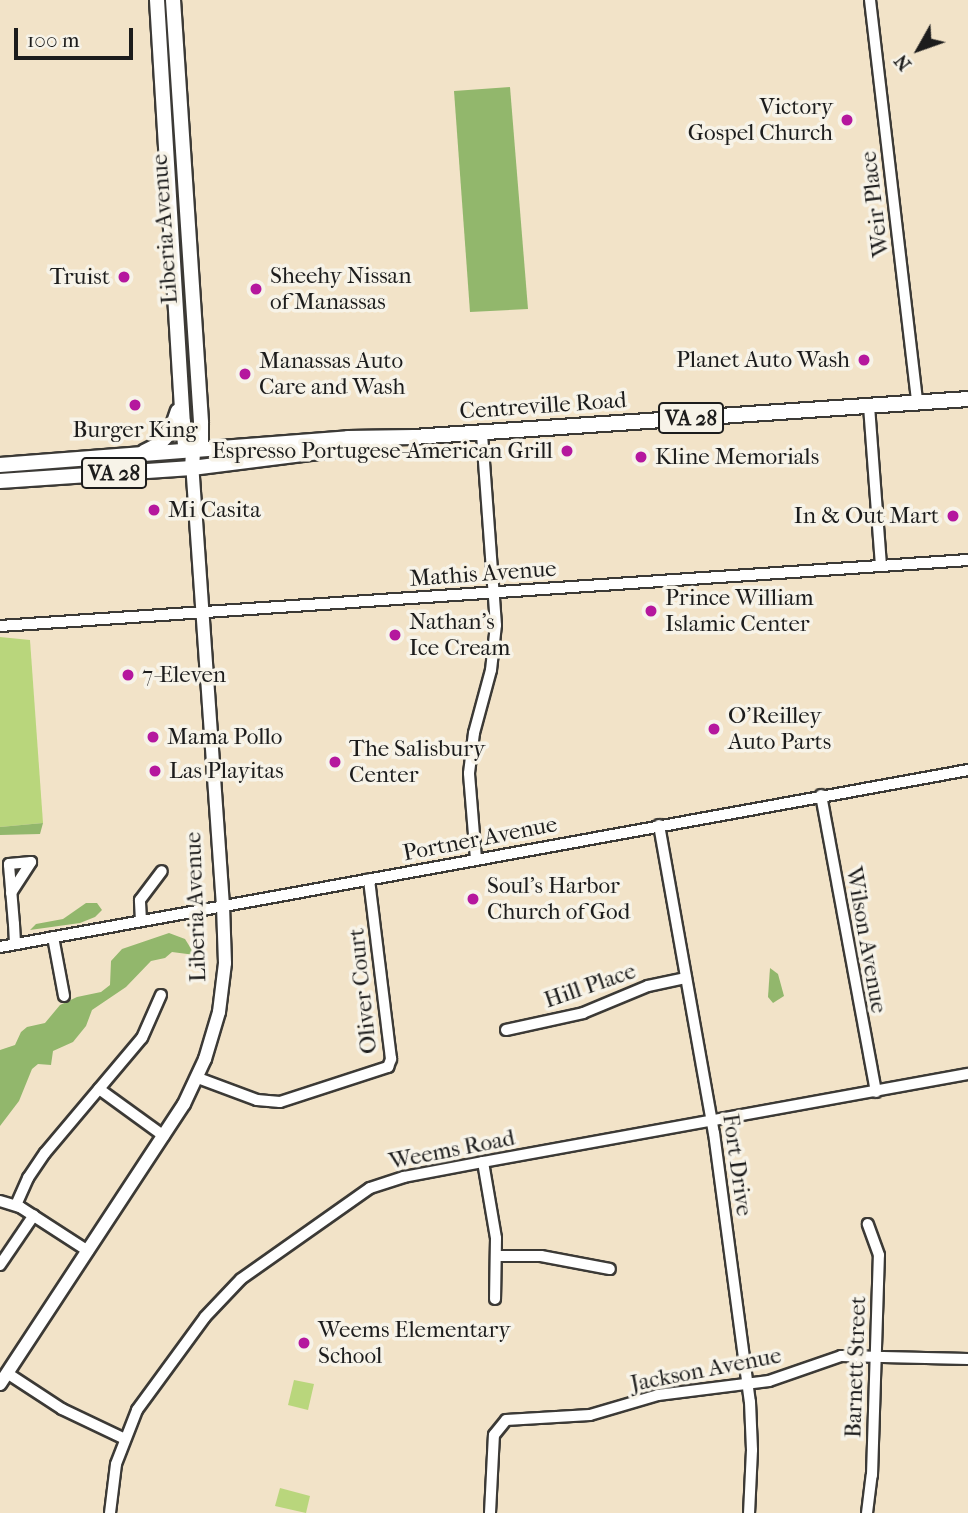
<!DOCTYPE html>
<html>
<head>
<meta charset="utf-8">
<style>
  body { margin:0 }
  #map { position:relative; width:968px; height:1513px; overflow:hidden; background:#f2e3c8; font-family:"IM FELL French Canon",serif }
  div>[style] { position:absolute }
  .green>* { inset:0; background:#b9d67c }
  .forest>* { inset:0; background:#92b76c }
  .roads { filter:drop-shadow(2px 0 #3c3a36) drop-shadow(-2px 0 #3c3a36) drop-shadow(0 2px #3c3a36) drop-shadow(0 -2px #3c3a36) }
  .minor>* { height:10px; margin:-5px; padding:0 5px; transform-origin:5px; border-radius:5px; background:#fff }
  .major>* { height:12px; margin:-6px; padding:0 6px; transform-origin:6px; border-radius:6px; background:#fff }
  .highway>* { height:14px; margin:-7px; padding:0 7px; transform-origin:7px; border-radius:7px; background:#fff }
  .dots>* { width:19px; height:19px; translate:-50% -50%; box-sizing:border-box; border:4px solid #f7f3e8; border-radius:50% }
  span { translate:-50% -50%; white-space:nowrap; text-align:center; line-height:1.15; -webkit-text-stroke:7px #f7f3e8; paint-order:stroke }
  .shield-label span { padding:2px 5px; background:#f7f3e8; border:2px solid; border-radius:5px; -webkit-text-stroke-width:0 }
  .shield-label { font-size:21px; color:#1c1c1c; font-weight:700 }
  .poi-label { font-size:23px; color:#1c1c1c }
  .right { translate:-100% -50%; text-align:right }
  .left { translate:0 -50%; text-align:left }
  .street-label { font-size:23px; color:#1c1c1c }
  .north { position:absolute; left:884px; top:14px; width:70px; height:70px; -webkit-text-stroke:5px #f7f3e8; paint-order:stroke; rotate:230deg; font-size:19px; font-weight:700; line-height:28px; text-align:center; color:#1c1c1c }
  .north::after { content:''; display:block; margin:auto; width:24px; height:32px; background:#1c1c1c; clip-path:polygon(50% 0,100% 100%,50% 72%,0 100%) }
  .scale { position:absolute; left:14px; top:28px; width:119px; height:32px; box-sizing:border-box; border:4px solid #1c1c1c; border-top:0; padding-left:9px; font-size:21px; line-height:24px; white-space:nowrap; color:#1c1c1c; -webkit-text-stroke:5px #f7f3e8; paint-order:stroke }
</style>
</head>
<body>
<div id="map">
  <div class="green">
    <div style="clip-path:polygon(0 637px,30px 640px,43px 823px,0 827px)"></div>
    <div style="clip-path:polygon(294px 1380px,314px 1384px,308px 1410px,288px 1405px)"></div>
    <div style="clip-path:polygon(280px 1488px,310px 1496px,306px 1513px,275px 1506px)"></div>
  </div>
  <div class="forest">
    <div style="clip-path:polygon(510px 87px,528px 309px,470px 312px,454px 91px)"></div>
    <div style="clip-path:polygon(43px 823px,40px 834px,0 835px,0 827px)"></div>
    <div style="clip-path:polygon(86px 903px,97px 903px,102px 910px,95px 917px,80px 923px,30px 930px,36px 924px,63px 919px)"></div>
    <div style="clip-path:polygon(169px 933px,185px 939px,195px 955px,172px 952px,165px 958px,151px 961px,126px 987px,92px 1010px,86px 1026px,73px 1042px,53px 1051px,51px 1065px,38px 1064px,32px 1069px,19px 1101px,0 1126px,0 1050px,15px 1045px,21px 1032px,27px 1027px,45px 1023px,60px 1005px,77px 997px,101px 992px,110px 985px,111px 961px,122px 949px)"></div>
    <div style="clip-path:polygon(770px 968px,778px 974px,784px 996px,773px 1003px,768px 997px)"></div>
  </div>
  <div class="roads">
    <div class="minor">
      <div style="left:870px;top:0;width:406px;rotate:83.3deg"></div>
      <div style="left:869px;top:406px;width:160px;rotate:85.7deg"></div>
      <div style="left:0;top:626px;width:970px;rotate:-3.9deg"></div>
      <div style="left:821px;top:795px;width:302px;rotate:79.5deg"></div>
      <div style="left:659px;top:825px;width:313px;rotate:79.9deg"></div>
      <div style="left:714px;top:1133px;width:271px;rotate:82.4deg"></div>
      <div style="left:750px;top:1402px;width:48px;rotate:87.6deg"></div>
      <div style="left:752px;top:1450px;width:63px;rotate:92.7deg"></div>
      <div style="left:476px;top:859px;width:86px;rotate:-94.7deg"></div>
      <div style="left:469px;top:773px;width:40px;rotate:-82.9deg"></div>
      <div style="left:474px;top:733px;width:65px;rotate:-74.9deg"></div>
      <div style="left:491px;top:670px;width:45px;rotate:-83.7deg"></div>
      <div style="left:496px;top:625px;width:193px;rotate:-94.2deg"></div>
      <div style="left:11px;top:893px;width:37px;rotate:-57deg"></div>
      <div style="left:31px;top:862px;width:22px;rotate:175deg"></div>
      <div style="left:9px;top:864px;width:1px;rotate:90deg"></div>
      <div style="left:9px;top:865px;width:59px;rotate:85.2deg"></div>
      <div style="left:14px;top:924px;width:20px;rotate:87deg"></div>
      <div style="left:141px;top:921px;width:21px;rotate:-93deg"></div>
      <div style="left:140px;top:900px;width:36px;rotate:-53deg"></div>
      <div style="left:53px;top:937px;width:60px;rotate:79.4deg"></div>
      <div style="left:0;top:947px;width:984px;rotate:-10.36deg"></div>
      <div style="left:506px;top:1030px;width:79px;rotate:-12.4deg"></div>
      <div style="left:583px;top:1013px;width:70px;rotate:-22.6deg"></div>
      <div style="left:648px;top:986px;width:39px;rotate:-12deg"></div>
      <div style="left:198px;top:1078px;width:63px;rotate:20.4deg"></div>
      <div style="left:257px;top:1100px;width:23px;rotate:5deg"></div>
      <div style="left:280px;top:1102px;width:114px;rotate:-18deg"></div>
      <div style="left:388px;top:1067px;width:9px;rotate:-69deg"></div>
      <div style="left:391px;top:1059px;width:181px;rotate:-97deg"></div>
      <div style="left:99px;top:1089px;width:80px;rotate:35.9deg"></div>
      <div style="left:483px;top:1162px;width:77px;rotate:80.3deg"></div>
      <div style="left:496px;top:1238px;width:61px;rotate:90.9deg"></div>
      <div style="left:0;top:1201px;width:21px;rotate:17deg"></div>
      <div style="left:20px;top:1207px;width:81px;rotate:32.9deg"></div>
      <div style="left:16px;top:1205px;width:30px;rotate:-66deg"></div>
      <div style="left:28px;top:1178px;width:30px;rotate:-56deg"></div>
      <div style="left:45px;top:1153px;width:150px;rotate:-49.9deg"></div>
      <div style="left:142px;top:1038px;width:47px;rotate:-66.2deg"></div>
      <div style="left:497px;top:1256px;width:44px"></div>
      <div style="left:541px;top:1256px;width:70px;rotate:10.7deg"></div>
      <div style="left:0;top:1265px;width:60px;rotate:-55.8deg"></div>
      <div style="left:7px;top:1373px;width:66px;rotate:33.2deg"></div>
      <div style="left:62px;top:1409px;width:68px;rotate:25.4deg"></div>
      <div style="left:110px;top:1513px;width:49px;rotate:-83deg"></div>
      <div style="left:116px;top:1464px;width:58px;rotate:-68.7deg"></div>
      <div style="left:137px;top:1410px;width:115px;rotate:-53.8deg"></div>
      <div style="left:205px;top:1317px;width:52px;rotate:-46.5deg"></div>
      <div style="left:241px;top:1279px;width:158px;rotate:-35.2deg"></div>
      <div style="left:370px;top:1188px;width:36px;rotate:-18deg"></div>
      <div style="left:404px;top:1177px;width:80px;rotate:-10.8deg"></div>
      <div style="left:483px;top:1162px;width:493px;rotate:-10.3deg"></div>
      <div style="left:490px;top:1513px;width:78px;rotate:-87.1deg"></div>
      <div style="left:494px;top:1435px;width:19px;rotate:-51deg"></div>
      <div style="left:506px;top:1420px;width:84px;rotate:-3.4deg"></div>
      <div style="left:590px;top:1415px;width:71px;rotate:-16.4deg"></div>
      <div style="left:658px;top:1395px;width:112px;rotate:-7.2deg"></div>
      <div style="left:769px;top:1381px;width:76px;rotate:-19.1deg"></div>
      <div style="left:841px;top:1356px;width:127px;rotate:1.4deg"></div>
      <div style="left:867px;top:1513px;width:38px;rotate:-83deg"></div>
      <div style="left:872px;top:1475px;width:220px;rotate:-88.2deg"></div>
      <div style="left:879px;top:1255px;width:33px;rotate:-110deg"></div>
    </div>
    <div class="major">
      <div style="left:0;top:1384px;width:335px;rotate:-56.7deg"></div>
      <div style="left:184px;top:1104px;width:50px;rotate:-65deg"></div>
      <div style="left:205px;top:1059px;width:49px;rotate:-73.4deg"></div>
      <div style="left:219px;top:1012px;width:49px;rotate:-83deg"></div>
      <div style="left:225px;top:963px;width:57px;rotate:-92deg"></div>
      <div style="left:223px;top:906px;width:439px;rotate:-94deg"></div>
    </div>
    <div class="highway">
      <div style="left:157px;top:0;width:423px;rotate:86.5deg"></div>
      <div style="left:183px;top:422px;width:22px;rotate:85deg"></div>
      <div style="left:185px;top:444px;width:11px;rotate:41deg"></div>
      <div style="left:193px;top:451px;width:17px;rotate:93deg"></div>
      <div style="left:173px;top:0;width:424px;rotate:86.2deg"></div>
      <div style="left:201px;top:423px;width:21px;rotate:90deg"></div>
      <div style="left:201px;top:444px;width:11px;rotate:139deg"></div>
      <div style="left:144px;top:452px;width:16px;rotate:-27deg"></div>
      <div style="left:158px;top:445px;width:19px;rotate:-47deg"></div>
      <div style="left:171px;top:431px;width:21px;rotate:-71deg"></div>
      <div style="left:0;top:465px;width:349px;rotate:-4.4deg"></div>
      <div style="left:348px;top:438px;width:66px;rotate:-0.9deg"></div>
      <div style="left:414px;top:437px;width:555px;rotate:-3.92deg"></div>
      <div style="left:0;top:481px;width:192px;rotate:-3.9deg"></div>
      <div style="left:192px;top:468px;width:199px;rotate:-7.2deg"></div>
    </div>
  </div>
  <div class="dots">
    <div style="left:847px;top:120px;background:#b5179e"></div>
    <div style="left:124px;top:277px;background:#b5179e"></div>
    <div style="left:256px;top:289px;background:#b5179e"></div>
    <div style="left:864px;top:360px;background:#b5179e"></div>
    <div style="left:245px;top:374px;background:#b5179e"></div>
    <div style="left:135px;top:405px;background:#b5179e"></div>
    <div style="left:567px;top:451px;background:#b5179e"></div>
    <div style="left:641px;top:457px;background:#b5179e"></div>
    <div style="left:154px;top:510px;background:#b5179e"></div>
    <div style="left:953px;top:516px;background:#b5179e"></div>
    <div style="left:651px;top:611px;background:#b5179e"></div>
    <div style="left:395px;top:635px;background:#b5179e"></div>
    <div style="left:128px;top:675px;background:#b5179e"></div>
    <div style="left:714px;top:729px;background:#b5179e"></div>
    <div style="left:153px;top:737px;background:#b5179e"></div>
    <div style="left:335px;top:762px;background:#b5179e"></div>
    <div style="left:155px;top:771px;background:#b5179e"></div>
    <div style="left:473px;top:899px;background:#b5179e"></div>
    <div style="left:304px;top:1343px;background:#b5179e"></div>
  </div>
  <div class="shield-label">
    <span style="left:691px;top:418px">VA 28</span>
    <span style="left:114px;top:473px">VA 28</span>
  </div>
  <div class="poi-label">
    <span class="right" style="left:833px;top:120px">Victory<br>Gospel Church</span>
    <span class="left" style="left:270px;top:289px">Sheehy Nissan<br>of Manassas</span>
    <span class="right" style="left:110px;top:277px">Truist</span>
    <span class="right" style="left:850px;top:360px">Planet Auto Wash</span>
    <span class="left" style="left:259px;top:374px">Manassas Auto<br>Care and Wash</span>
    <span style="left:135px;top:430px">Burger King</span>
    <span class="right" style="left:553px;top:451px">Espresso Portugese-American Grill</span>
    <span class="left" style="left:655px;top:457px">Kline Memorials</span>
    <span class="left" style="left:168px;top:510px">Mi Casita</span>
    <span class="right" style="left:939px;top:516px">In &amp; Out Mart</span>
    <span class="left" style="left:665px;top:611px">Prince William<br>Islamic Center</span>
    <span class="left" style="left:409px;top:635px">Nathan's<br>Ice Cream</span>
    <span class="left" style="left:142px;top:675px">7-Eleven</span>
    <span class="left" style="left:728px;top:729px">O'Reilley<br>Auto Parts</span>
    <span class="left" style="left:167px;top:737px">Mama Pollo</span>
    <span class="left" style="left:349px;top:762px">The Salisbury<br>Center</span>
    <span class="left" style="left:169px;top:771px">Las Playitas</span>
    <span class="left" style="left:487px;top:899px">Soul's Harbor<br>Church of God</span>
    <span class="left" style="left:318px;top:1343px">Weems Elementary<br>School</span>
  </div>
  <div class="street-label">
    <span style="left:875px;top:204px;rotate:-97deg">Weir Place</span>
    <span style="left:165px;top:229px;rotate:-94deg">Liberia Avenue</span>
    <span style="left:543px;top:406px;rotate:-4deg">Centreville Road</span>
    <span style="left:483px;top:574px;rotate:-4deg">Mathis Avenue</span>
    <span style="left:480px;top:839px;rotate:-11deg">Portner Avenue</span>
    <span style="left:196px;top:907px;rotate:-92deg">Liberia Avenue</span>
    <span style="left:866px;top:940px;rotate:80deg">Wilson Avenue</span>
    <span style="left:590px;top:986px;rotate:-19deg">Hill Place</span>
    <span style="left:363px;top:991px;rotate:-96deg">Oliver Court</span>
    <span style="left:452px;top:1150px;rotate:-11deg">Weems Road</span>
    <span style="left:737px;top:1165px;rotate:82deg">Fort Drive</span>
    <span style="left:856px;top:1367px;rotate:-88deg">Barnett Street</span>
    <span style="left:706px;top:1370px;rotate:-11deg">Jackson Avenue</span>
  </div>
  <div class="north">N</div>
  <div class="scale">100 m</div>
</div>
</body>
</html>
